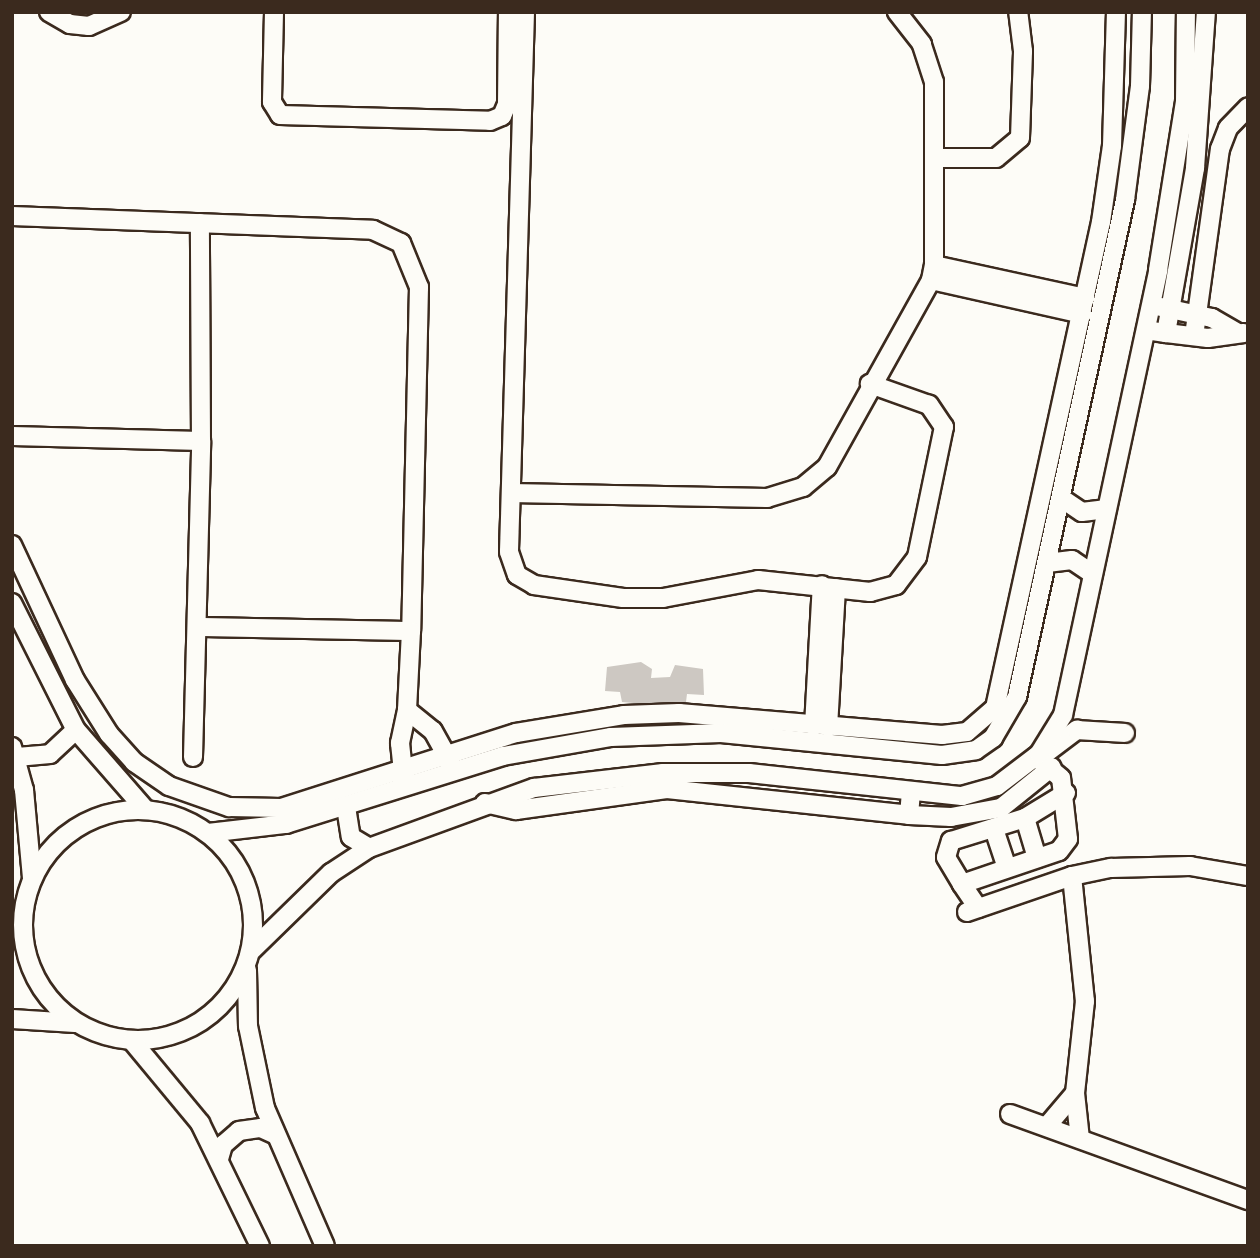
<!DOCTYPE html>
<html>
<head>
<meta charset="utf-8">
<style>
  body { margin:0 }
  #map { position:relative; width:1260px; height:1258px; overflow:hidden; background:#fdfcf7; font-family:"Architects Daughter",sans-serif }
  div>[style] { position:absolute }
  .building>* { inset:0; background:#cdc8c2 }
  .roads { filter:drop-shadow(2px 0 #3b2a1e) drop-shadow(-2px 0 #3b2a1e) drop-shadow(0 2px #3b2a1e) drop-shadow(0 -2px #3b2a1e) }
  .minor>* { height:18px; margin:-9px; padding:0 9px; transform-origin:9px; border-radius:9px; background:#fdfcf7 }
  .minor>.ring { margin:-9px; padding:0; box-sizing:content-box; background:none; border:18px solid #fdfcf7; border-radius:50% }
  span { translate:-50% -50%; white-space:nowrap; text-align:center; line-height:1.15; -webkit-text-stroke:5px #fdfcf7; paint-order:stroke }
  .frame { position:absolute; inset:0; border:14px solid #3b2a1e; pointer-events:none }
</style>
</head>
<body>
<div id="map">
  <div class="building">
    <div style="clip-path:polygon(641px 662px,652px 669px,651px 678px,670px 677px,675px 665px,703px 669px,704px 695px,687px 694px,686px 702px,680px 704px,634px 703px,622px 702px,620px 692px,605px 691px,607px 667px)"></div>
  </div>
  <div class="roads">
    <div class="minor">
      <div style="left:49px;top:12px;width:24px;rotate:30deg"></div>
      <div style="left:70px;top:24px;width:19px;rotate:6deg"></div>
      <div style="left:89px;top:26px;width:35px;rotate:-24deg"></div>
      <div style="left:274px;top:12px;width:90px;rotate:91.3deg"></div>
      <div style="left:272px;top:102px;width:15px;rotate:58deg"></div>
      <div style="left:280px;top:115px;width:210px;rotate:1.6deg"></div>
      <div style="left:490px;top:121px;width:13px;rotate:-23deg"></div>
      <div style="left:502px;top:116px;width:13px;rotate:-67deg"></div>
      <div style="left:507px;top:104px;width:92px;rotate:-89.4deg"></div>
      <div style="left:525px;top:12px;width:540px;rotate:91.7deg"></div>
      <div style="left:509px;top:552px;width:24px;rotate:71deg"></div>
      <div style="left:517px;top:575px;width:20px;rotate:30deg"></div>
      <div style="left:534px;top:585px;width:90px;rotate:8.3deg"></div>
      <div style="left:623px;top:598px;width:40px"></div>
      <div style="left:663px;top:598px;width:97px;rotate:-10.7deg"></div>
      <div style="left:758px;top:580px;width:113px;rotate:6.1deg"></div>
      <div style="left:870px;top:592px;width:27px;rotate:-15deg"></div>
      <div style="left:896px;top:585px;width:35px;rotate:-53deg"></div>
      <div style="left:917px;top:557px;width:133px;rotate:-78.3deg"></div>
      <div style="left:944px;top:427px;width:27px;rotate:-124deg"></div>
      <div style="left:929px;top:405px;width:63px;rotate:-160.4deg"></div>
      <div style="left:934px;top:158px;width:62px"></div>
      <div style="left:996px;top:158px;width:31px;rotate:-40deg"></div>
      <div style="left:1020px;top:138px;width:87px;rotate:-88deg"></div>
      <div style="left:1023px;top:51px;width:39px;rotate:-97deg"></div>
      <div style="left:12px;top:216px;width:361px;rotate:2.2deg"></div>
      <div style="left:373px;top:230px;width:31px;rotate:25deg"></div>
      <div style="left:401px;top:243px;width:48px;rotate:67.8deg"></div>
      <div style="left:419px;top:287px;width:344px;rotate:91.3deg"></div>
      <div style="left:411px;top:631px;width:79px;rotate:92.9deg"></div>
      <div style="left:407px;top:710px;width:34px;rotate:102deg"></div>
      <div style="left:400px;top:743px;width:37px;rotate:84deg"></div>
      <div style="left:934px;top:265px;width:155px;rotate:12.3deg"></div>
      <div style="left:931px;top:280px;width:155px;rotate:12.7deg"></div>
      <div style="left:1161px;top:307px;width:52px;rotate:12.2deg"></div>
      <div style="left:1212px;top:318px;width:28px;rotate:30deg"></div>
      <div style="left:1146px;top:330px;width:20px;rotate:9deg"></div>
      <div style="left:1166px;top:333px;width:168px;rotate:-80deg"></div>
      <div style="left:1195px;top:168px;width:156px;rotate:-86deg"></div>
      <div style="left:1166px;top:333px;width:42px;rotate:6.8deg"></div>
      <div style="left:1208px;top:338px;width:36px;rotate:-8deg"></div>
      <div style="left:1194px;top:336px;width:189px;rotate:-82.1deg"></div>
      <div style="left:1220px;top:149px;width:22px;rotate:-69deg"></div>
      <div style="left:1228px;top:128px;width:29px;rotate:-46deg"></div>
      <div style="left:12px;top:436px;width:189px;rotate:1.5deg"></div>
      <div style="left:511px;top:493px;width:256px;rotate:1.1deg"></div>
      <div style="left:767px;top:498px;width:38px;rotate:-17deg"></div>
      <div style="left:803px;top:487px;width:31px;rotate:-40deg"></div>
      <div style="left:827px;top:467px;width:214px;rotate:-60.9deg"></div>
      <div style="left:931px;top:280px;width:15px;rotate:-79deg"></div>
      <div style="left:934px;top:265px;width:183px;rotate:-90deg"></div>
      <div style="left:934px;top:82px;width:40px;rotate:-108deg"></div>
      <div style="left:922px;top:44px;width:41px;rotate:-128deg"></div>
      <div style="left:1061px;top:498px;width:25px;rotate:34deg"></div>
      <div style="left:1082px;top:512px;width:25px;rotate:-7deg"></div>
      <div style="left:12px;top:545px;width:149px;rotate:65deg"></div>
      <div style="left:75px;top:680px;width:64px;rotate:57.8deg"></div>
      <div style="left:109px;top:734px;width:38px;rotate:48deg"></div>
      <div style="left:134px;top:762px;width:42px;rotate:34.4deg"></div>
      <div style="left:169px;top:786px;width:64px;rotate:19.3deg"></div>
      <div style="left:229px;top:807px;width:52px;rotate:1.1deg"></div>
      <div style="left:281px;top:808px;width:247px;rotate:-17.7deg"></div>
      <div style="left:516px;top:733px;width:109px;rotate:-9.5deg"></div>
      <div style="left:624px;top:715px;width:55px;rotate:-2.1deg"></div>
      <div style="left:679px;top:713px;width:264px;rotate:4.8deg"></div>
      <div style="left:942px;top:735px;width:25px;rotate:-7deg"></div>
      <div style="left:967px;top:732px;width:37px;rotate:-41deg"></div>
      <div style="left:995px;top:708px;width:497px;rotate:-77.7deg"></div>
      <div style="left:1101px;top:222px;width:77px;rotate:-81.8deg"></div>
      <div style="left:1112px;top:146px;width:134px;rotate:-88.3deg"></div>
      <div style="left:1047px;top:563px;width:25px;rotate:-7deg"></div>
      <div style="left:1072px;top:560px;width:25px;rotate:34deg"></div>
      <div style="left:12px;top:603px;width:142px;rotate:63.3deg"></div>
      <div style="left:76px;top:730px;width:105px;rotate:48.9deg"></div>
      <div style="left:199px;top:627px;width:212px;rotate:1.1deg"></div>
      <div style="left:407px;top:710px;width:33px;rotate:39deg"></div>
      <div style="left:433px;top:731px;width:37px;rotate:61deg"></div>
      <div style="left:814px;top:726px;width:141px;rotate:-86.8deg"></div>
      <div style="left:828px;top:727px;width:139px;rotate:-86.7deg"></div>
      <div style="left:12px;top:747px;width:45px;rotate:74.4deg"></div>
      <div style="left:24px;top:790px;width:88px;rotate:84.8deg"></div>
      <div style="left:1046px;top:753px;width:39px;rotate:-37deg"></div>
      <div style="left:1077px;top:730px;width:48px;rotate:3.6deg"></div>
      <div style="left:17px;top:757px;width:33px;rotate:-5deg"></div>
      <div style="left:50px;top:754px;width:35px;rotate:-43deg"></div>
      <div style="left:193px;top:757px;width:316px;rotate:-88.5deg"></div>
      <div style="left:201px;top:441px;width:218px;rotate:-90.3deg"></div>
      <div style="left:485px;top:803px;width:32px;rotate:13deg"></div>
      <div style="left:516px;top:810px;width:152px;rotate:-7.9deg"></div>
      <div style="left:667px;top:789px;width:243px;rotate:6.1deg"></div>
      <div style="left:909px;top:815px;width:23px;rotate:-85deg"></div>
      <div style="left:346px;top:807px;width:30px;rotate:81deg"></div>
      <div style="left:351px;top:837px;width:21px;rotate:31deg"></div>
      <div class="ring" style="left:23px;top:810px;width:212px;height:212px"></div>
      <div style="left:909px;top:815px;width:42px;rotate:2.7deg"></div>
      <div style="left:951px;top:817px;width:51px;rotate:-10.2deg"></div>
      <div style="left:1001px;top:808px;width:65px;rotate:-38.8deg"></div>
      <div style="left:1025px;top:818px;width:42px;rotate:73.3deg"></div>
      <div style="left:994px;top:829px;width:41px;rotate:71.6deg"></div>
      <div style="left:208px;top:833px;width:79px;rotate:-6.6deg"></div>
      <div style="left:286px;top:824px;width:227px;rotate:-17.4deg"></div>
      <div style="left:503px;top:756px;width:110px;rotate:-10deg"></div>
      <div style="left:611px;top:737px;width:110px;rotate:-2.1deg"></div>
      <div style="left:721px;top:733px;width:222px;rotate:5.7deg"></div>
      <div style="left:942px;top:755px;width:34px;rotate:-8deg"></div>
      <div style="left:976px;top:750px;width:21px;rotate:-35deg"></div>
      <div style="left:993px;top:738px;width:48px;rotate:-59.7deg"></div>
      <div style="left:1017px;top:697px;width:509px;rotate:-77.74deg"></div>
      <div style="left:1125px;top:200px;width:115px;rotate:-82.5deg"></div>
      <div style="left:1140px;top:86px;width:74px;rotate:-88.5deg"></div>
      <div style="left:1072px;top:876px;width:126px;rotate:84.1deg"></div>
      <div style="left:1085px;top:1001px;width:93px;rotate:96.2deg"></div>
      <div style="left:1075px;top:1093px;width:46px;rotate:83.8deg"></div>
      <div style="left:962px;top:884px;width:31px;rotate:-121deg"></div>
      <div style="left:946px;top:857px;width:17px;rotate:-73deg"></div>
      <div style="left:951px;top:841px;width:77px;rotate:-17.3deg"></div>
      <div style="left:1025px;top:818px;width:48px;rotate:-31.4deg"></div>
      <div style="left:978px;top:908px;width:29px;rotate:-124deg"></div>
      <div style="left:962px;top:884px;width:102px;rotate:-18.8deg"></div>
      <div style="left:1059px;top:851px;width:15px;rotate:-53deg"></div>
      <div style="left:1068px;top:839px;width:61px;rotate:-96.5deg"></div>
      <div style="left:1061px;top:778px;width:33px;rotate:-140deg"></div>
      <div style="left:967px;top:912px;width:111px;rotate:-18.9deg"></div>
      <div style="left:1072px;top:876px;width:40px;rotate:-12deg"></div>
      <div style="left:1111px;top:868px;width:79px;rotate:-1.5deg"></div>
      <div style="left:1190px;top:866px;width:59px;rotate:9.8deg"></div>
      <div style="left:251px;top:951px;width:112px;rotate:-44.3deg"></div>
      <div style="left:331px;top:873px;width:45px;rotate:-33.3deg"></div>
      <div style="left:369px;top:848px;width:176px;rotate:-20deg"></div>
      <div style="left:534px;top:788px;width:130px;rotate:-6.6deg"></div>
      <div style="left:663px;top:773px;width:86px"></div>
      <div style="left:749px;top:773px;width:214px;rotate:6.2deg"></div>
      <div style="left:962px;top:796px;width:36px;rotate:-16deg"></div>
      <div style="left:997px;top:786px;width:53px;rotate:-37.3deg"></div>
      <div style="left:1039px;top:754px;width:46px;rotate:-58.4deg"></div>
      <div style="left:1063px;top:715px;width:455px;rotate:-77.9deg"></div>
      <div style="left:1158px;top:270px;width:170px;rotate:-80.9deg"></div>
      <div style="left:1185px;top:102px;width:90px;rotate:-89.4deg"></div>
      <div style="left:247px;top:970px;width:56px;rotate:89deg"></div>
      <div style="left:248px;top:1026px;width:84px;rotate:78.3deg"></div>
      <div style="left:265px;top:1108px;width:150px;rotate:66.5deg"></div>
      <div style="left:12px;top:1019px;width:63px;rotate:3.6deg"></div>
      <div style="left:132px;top:1041px;width:107px;rotate:50.3deg"></div>
      <div style="left:200px;top:1123px;width:137px;rotate:64deg"></div>
      <div style="left:1010px;top:1114px;width:253px;rotate:19.9deg"></div>
      <div style="left:1047px;top:1126px;width:43px;rotate:-49.7deg"></div>
      <div style="left:219px;top:1159px;width:15px;rotate:-74deg"></div>
      <div style="left:223px;top:1145px;width:21px;rotate:-41deg"></div>
      <div style="left:239px;top:1131px;width:22px;rotate:-8deg"></div>
      <div style="left:261px;top:1128px;width:14px;rotate:25deg"></div>
    </div>
  </div>
  <div class="frame"></div>
</div>
</body>
</html>
